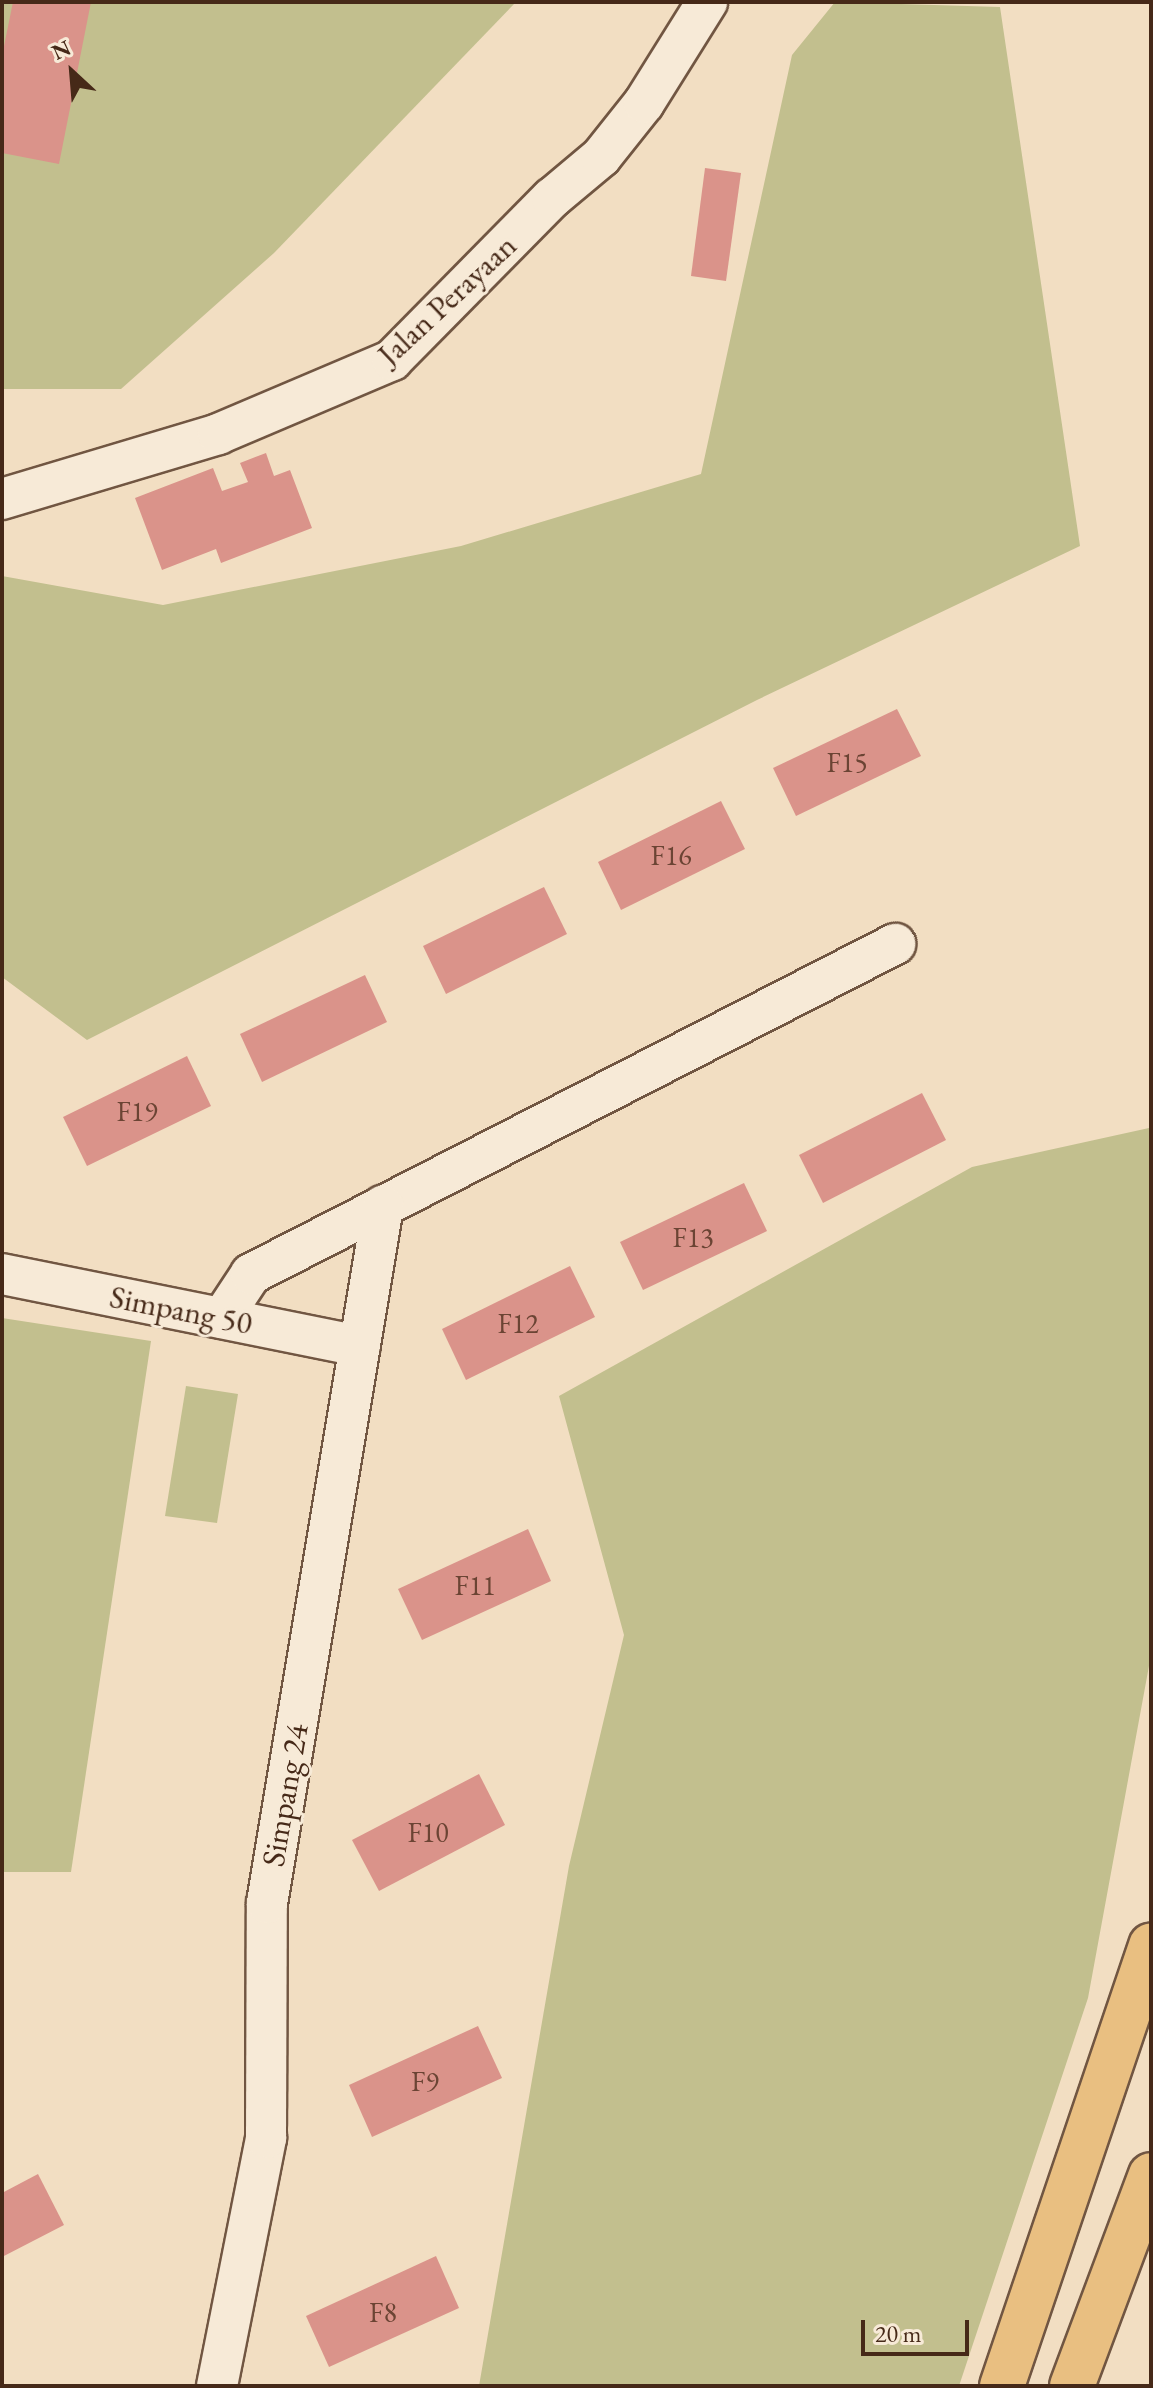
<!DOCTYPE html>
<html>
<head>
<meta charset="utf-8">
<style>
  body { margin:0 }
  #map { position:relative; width:1153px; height:2388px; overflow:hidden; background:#f2dec2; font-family:"EB Garamond",serif }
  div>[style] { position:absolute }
  .green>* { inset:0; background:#c2bf8e }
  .building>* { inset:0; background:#da938a }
  .roads { filter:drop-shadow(2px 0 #715642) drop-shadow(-2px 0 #715642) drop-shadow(0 2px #715642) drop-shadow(0 -2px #715642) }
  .minor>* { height:40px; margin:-20px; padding:0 20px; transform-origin:20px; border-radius:20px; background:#f7ead7 }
  .primary>* { height:44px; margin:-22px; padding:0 22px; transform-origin:22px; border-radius:22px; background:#e9bf81 }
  span { translate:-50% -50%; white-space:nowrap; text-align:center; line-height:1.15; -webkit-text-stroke:6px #f7ead7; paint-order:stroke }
  .number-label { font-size:28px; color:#6b4434 }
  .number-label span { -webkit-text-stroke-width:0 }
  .street-label { font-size:32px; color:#462918 }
  .frame { position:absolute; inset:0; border:4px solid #462918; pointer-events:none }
  .north { position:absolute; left:32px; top:32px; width:80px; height:80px; -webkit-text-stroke:6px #f7ead7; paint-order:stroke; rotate:334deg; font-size:22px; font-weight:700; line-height:32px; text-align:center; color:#462918 }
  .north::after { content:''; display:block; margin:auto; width:28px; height:36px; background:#462918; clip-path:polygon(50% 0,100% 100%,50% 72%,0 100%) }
  .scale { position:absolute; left:861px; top:2320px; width:108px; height:36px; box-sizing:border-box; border:4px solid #462918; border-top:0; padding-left:10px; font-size:24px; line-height:28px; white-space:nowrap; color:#462918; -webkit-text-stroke:6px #f7ead7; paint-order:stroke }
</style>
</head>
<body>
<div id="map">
  <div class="green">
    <div style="clip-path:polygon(2px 2px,516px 2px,274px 253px,121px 389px,2px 389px)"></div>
    <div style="clip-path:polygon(835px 2px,1000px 7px,1080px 546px,757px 700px,87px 1040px,2px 977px,2px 576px,163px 605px,461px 546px,701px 474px,792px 55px)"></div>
    <div style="clip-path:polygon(1149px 1128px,1151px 1655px,1088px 1998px,959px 2386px,479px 2386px,569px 1866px,624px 1635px,559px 1396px,972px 1167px)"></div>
    <div style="clip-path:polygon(2px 1318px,151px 1341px,71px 1872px,2px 1872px)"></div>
    <div style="clip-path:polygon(186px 1386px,238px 1394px,217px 1523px,165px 1516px)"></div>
  </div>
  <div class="building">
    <div style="clip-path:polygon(13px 2px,91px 2px,59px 164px,2px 153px,2px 56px)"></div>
    <div style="clip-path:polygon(705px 168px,741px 173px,726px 281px,691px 276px)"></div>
    <div style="clip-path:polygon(266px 453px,274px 476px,290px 470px,312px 528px,221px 563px,216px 549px,162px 570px,135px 498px,213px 468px,222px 491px,248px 482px,240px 463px)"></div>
    <div style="clip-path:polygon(897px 709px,921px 756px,796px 816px,773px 768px)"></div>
    <div style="clip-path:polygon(721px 801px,745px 849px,621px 910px,598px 862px)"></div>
    <div style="clip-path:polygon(544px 887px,567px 934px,446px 994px,423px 946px)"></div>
    <div style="clip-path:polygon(365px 975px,387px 1022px,262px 1082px,240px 1034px)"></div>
    <div style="clip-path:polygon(187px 1056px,211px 1106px,87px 1166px,63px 1117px)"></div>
    <div style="clip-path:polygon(922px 1093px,946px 1140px,823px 1203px,799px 1155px)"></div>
    <div style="clip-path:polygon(744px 1183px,767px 1231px,643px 1290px,620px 1242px)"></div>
    <div style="clip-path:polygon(570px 1266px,595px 1317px,466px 1380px,442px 1329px)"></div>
    <div style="clip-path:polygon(528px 1529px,551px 1581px,422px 1640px,398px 1589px)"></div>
    <div style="clip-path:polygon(479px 1774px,505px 1825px,379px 1891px,352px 1840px)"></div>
    <div style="clip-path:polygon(478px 2026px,502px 2078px,372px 2137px,349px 2085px)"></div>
    <div style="clip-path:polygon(38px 2174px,64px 2225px,2px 2257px,2px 2193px)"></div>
    <div style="clip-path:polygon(436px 2256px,459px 2308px,329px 2367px,306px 2316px)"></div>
  </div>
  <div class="roads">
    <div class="minor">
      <div style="left:2px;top:499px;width:226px;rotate:-16.7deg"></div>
      <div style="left:218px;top:434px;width:189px;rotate:-23deg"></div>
      <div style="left:392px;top:360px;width:228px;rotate:-45.4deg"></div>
      <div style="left:552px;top:198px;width:64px;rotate:-39.9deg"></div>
      <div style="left:601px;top:157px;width:69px;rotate:-51.5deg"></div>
      <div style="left:644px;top:103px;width:119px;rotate:-58deg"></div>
      <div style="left:2px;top:1274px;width:365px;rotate:11.4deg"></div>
      <div style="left:222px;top:1318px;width:53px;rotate:-56.6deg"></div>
      <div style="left:251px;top:1274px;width:724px;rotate:-27.13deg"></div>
      <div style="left:217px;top:2386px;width:253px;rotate:-78.8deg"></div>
      <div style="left:266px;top:2138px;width:235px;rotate:-89.8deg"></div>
      <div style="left:267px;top:1903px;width:707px;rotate:-80.55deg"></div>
    </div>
    <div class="primary">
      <div style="left:1002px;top:2386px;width:465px;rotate:-71.3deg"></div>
      <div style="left:1072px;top:2386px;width:225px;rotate:-69.5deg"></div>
    </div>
  </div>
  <div class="number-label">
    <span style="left:847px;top:762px">F15</span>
    <span style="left:671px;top:855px">F16</span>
    <span style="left:137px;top:1111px">F19</span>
    <span style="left:693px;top:1237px">F13</span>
    <span style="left:518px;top:1323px">F12</span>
    <span style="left:475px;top:1585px">F11</span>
    <span style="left:428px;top:1832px">F10</span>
    <span style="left:425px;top:2081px">F9</span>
    <span style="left:383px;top:2312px">F8</span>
  </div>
  <div class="street-label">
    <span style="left:447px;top:300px;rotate:-43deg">Jalan Perayaan</span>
    <span style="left:181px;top:1310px;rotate:11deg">Simpang 50</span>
    <span style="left:285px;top:1795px;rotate:-80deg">Simpang 24</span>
  </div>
  <div class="frame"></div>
  <div class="north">N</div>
  <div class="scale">20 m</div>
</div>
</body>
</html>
